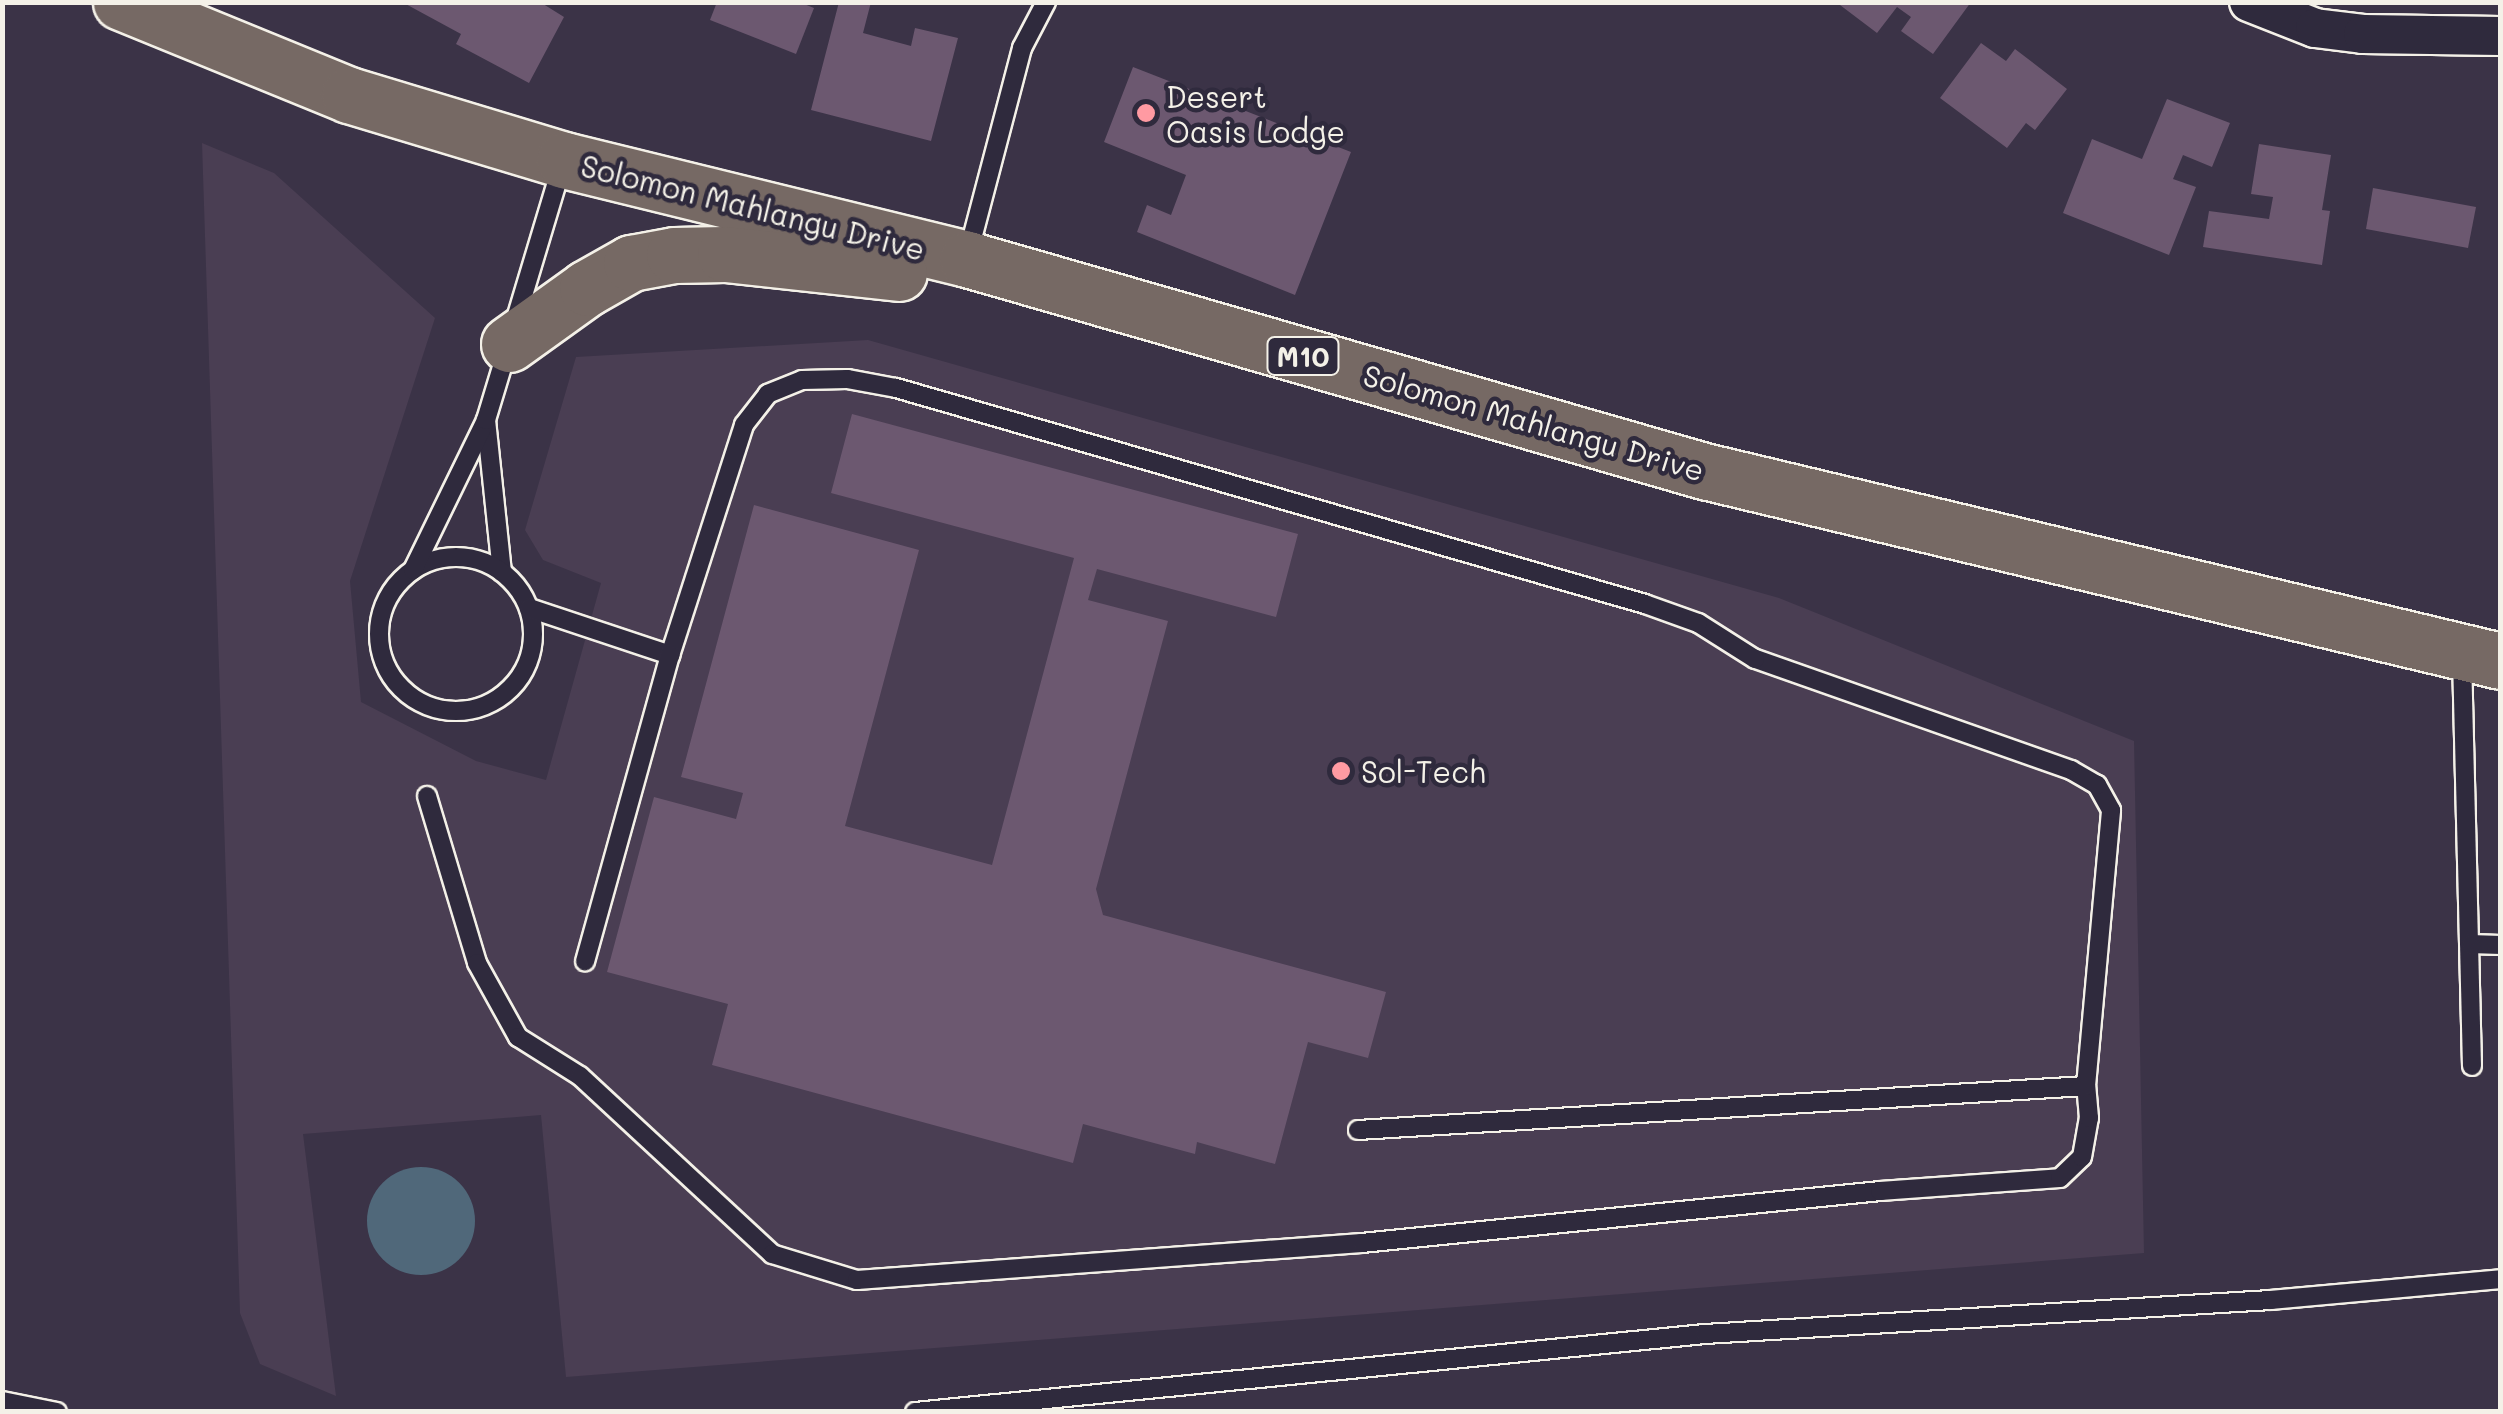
<!DOCTYPE html>
<html>
<head>
<meta charset="utf-8">
<style>
  body { margin:0 }
  #map { position:relative; width:2503px; height:1414px; overflow:hidden; background:#3b3347; font-family:Mali,sans-serif }
  div>[style] { position:absolute }
  .built>* { inset:0; background:#4a3e53 }
  .water>* { inset:0; background:#50687a }
  .round { border-radius:50% }
  .building>* { inset:0; background:#6c5870 }
  .roads { filter:drop-shadow(2px 0 #f4f1e8) drop-shadow(-2px 0 #f4f1e8) drop-shadow(0 2px #f4f1e8) drop-shadow(0 -2px #f4f1e8) }
  .lane>* { height:18px; margin:-9px; padding:0 9px; transform-origin:9px; border-radius:9px; background:#2f2a3d }
  .lane>.ring { margin:-9px; padding:0; box-sizing:content-box; background:none; border:18px solid #2f2a3d; border-radius:50% }
  .street>* { height:38px; margin:-19px; padding:0 19px; transform-origin:19px; border-radius:19px; background:#2f2a3d }
  .primary>* { height:55px; margin:-27.5px; padding:0 27.5px; transform-origin:27.5px; border-radius:27.5px; background:#766964 }
  .dots>* { width:28px; height:28px; translate:-50% -50%; box-sizing:border-box; border:5px solid #2f2a3d; border-radius:50% }
  span { translate:-50% -50%; white-space:nowrap; text-align:center; line-height:1.15; -webkit-text-stroke:9px #2f2a3d; paint-order:stroke }
  .shield-label span { padding:2px 8px; background:#2f2a3d; border:2px solid; border-radius:8px; -webkit-text-stroke-width:0 }
  .shield-label { font-size:28px; color:#f4f1e8; font-weight:700 }
  .poi-label { font-size:30px; color:#f4f1e8 }
  .left { translate:0 -50%; text-align:left }
  .street-label { font-size:30px; color:#f4f1e8 }
  .frame { position:absolute; inset:0; border:5px solid #f4f1e8; pointer-events:none }
</style>
</head>
<body>
<div id="map">
  <div class="built">
    <div style="clip-path:polygon(202px 143px,274px 173px,435px 318px,350px 581px,361px 702px,476px 761px,546px 780px,601px 583px,543px 560px,525px 530px,576px 357px,868px 340px,1779px 598px,2134px 741px,2144px 1253px,566px 1377px,541px 1115px,303px 1134px,336px 1396px,260px 1364px,240px 1313px)"></div>
  </div>
  <div class="water">
    <div class="round" style="left:367px;top:1167px;width:108px;height:108px"></div>
  </div>
  <div class="building">
    <div style="clip-path:polygon(402px 2px,540px 2px,564px 17px,529px 83px,456px 44px,461px 34px)"></div>
    <div style="clip-path:polygon(717px 2px,799px 2px,814px 8px,796px 54px,710px 20px)"></div>
    <div style="clip-path:polygon(839px 2px,871px 2px,863px 33px,911px 46px,915px 28px,958px 38px,931px 141px,811px 110px)"></div>
    <div style="clip-path:polygon(1836px 2px,1971px 2px,1933px 54px,1901px 31px,1911px 17px,1897px 7px,1877px 33px)"></div>
    <div style="clip-path:polygon(1981px 43px,2006px 61px,2015px 49px,2067px 89px,2035px 130px,2026px 123px,2007px 148px,1940px 98px)"></div>
    <div style="clip-path:polygon(1133px 67px,1351px 152px,1295px 295px,1137px 232px,1147px 205px,1171px 215px,1186px 175px,1104px 142px)"></div>
    <div style="clip-path:polygon(2167px 99px,2230px 123px,2212px 167px,2183px 155px,2173px 179px,2196px 187px,2169px 255px,2063px 213px,2092px 139px,2142px 159px)"></div>
    <div style="clip-path:polygon(2259px 144px,2331px 155px,2322px 210px,2330px 211px,2322px 265px,2203px 247px,2209px 211px,2269px 219px,2273px 197px,2251px 194px)"></div>
    <div style="clip-path:polygon(2373px 188px,2476px 207px,2468px 248px,2366px 229px)"></div>
    <div style="clip-path:polygon(852px 414px,1298px 534px,1276px 617px,1097px 569px,1088px 600px,1168px 621px,1096px 889px,1103px 915px,1386px 992px,1368px 1058px,1308px 1042px,1275px 1164px,1197px 1142px,1195px 1154px,1083px 1124px,1073px 1163px,712px 1065px,728px 1004px,607px 972px,654px 797px,736px 819px,743px 793px,681px 777px,754px 505px,919px 550px,845px 826px,992px 865px,1074px 558px,831px 493px)"></div>
  </div>
  <div class="roads">
    <div class="lane">
      <div style="left:968px;top:254px;width:213px;rotate:-75.3deg"></div>
      <div style="left:1022px;top:48px;width:52px;rotate:-62.4deg"></div>
      <div style="left:515px;top:322px;width:164px;rotate:-73.3deg"></div>
      <div style="left:486px;top:420px;width:153px;rotate:84deg"></div>
      <div class="ring" style="left:379px;top:557px;width:136px;height:136px"></div>
      <div style="left:413px;top:570px;width:167px;rotate:-64deg"></div>
      <div style="left:486px;top:420px;width:76px;rotate:-73.2deg"></div>
      <div style="left:529px;top:608px;width:149px;rotate:18.4deg"></div>
      <div style="left:2462px;top:657px;width:409px;rotate:88.6deg"></div>
      <div style="left:427px;top:796px;width:174px;rotate:73.3deg"></div>
      <div style="left:477px;top:963px;width:85px;rotate:61deg"></div>
      <div style="left:518px;top:1037px;width:73px;rotate:32.2deg"></div>
      <div style="left:580px;top:1076px;width:262px;rotate:42.8deg"></div>
      <div style="left:772px;top:1254px;width:89px;rotate:17deg"></div>
      <div style="left:857px;top:1280px;width:506px;rotate:-4.19deg"></div>
      <div style="left:1362px;top:1243px;width:521px;rotate:-5.73deg"></div>
      <div style="left:1880px;top:1191px;width:180px;rotate:-4.1deg"></div>
      <div style="left:2060px;top:1178px;width:30px;rotate:-44deg"></div>
      <div style="left:2082px;top:1157px;width:40px;rotate:-80deg"></div>
      <div style="left:2089px;top:1118px;width:32px;rotate:-95deg"></div>
      <div style="left:2086px;top:1086px;width:277px;rotate:-84.8deg"></div>
      <div style="left:2111px;top:810px;width:29px;rotate:-119deg"></div>
      <div style="left:2097px;top:785px;width:30px;rotate:-150deg"></div>
      <div style="left:2071px;top:770px;width:335px;rotate:-160.6deg"></div>
      <div style="left:1755px;top:659px;width:67px;rotate:-147.7deg"></div>
      <div style="left:1698px;top:623px;width:56px;rotate:-160.3deg"></div>
      <div style="left:1645px;top:604px;width:780px;rotate:-163.91deg"></div>
      <div style="left:896px;top:388px;width:50px;rotate:-169.6deg"></div>
      <div style="left:847px;top:379px;width:45px;rotate:178.7deg"></div>
      <div style="left:802px;top:380px;width:37px;rotate:158deg"></div>
      <div style="left:768px;top:394px;width:39px;rotate:128deg"></div>
      <div style="left:744px;top:425px;width:242px;rotate:107.8deg"></div>
      <div style="left:670px;top:655px;width:318px;rotate:105.5deg"></div>
      <div style="left:2471px;top:944px;width:29px;rotate:2deg"></div>
      <div style="left:1358px;top:1130px;width:729px;rotate:-3.46deg"></div>
      <div style="left:2px;top:1401px;width:56px;rotate:11.3deg"></div>
      <div style="left:915px;top:1412px;width:794px;rotate:-5.64deg"></div>
      <div style="left:1705px;top:1334px;width:567px;rotate:-3.44deg"></div>
      <div style="left:2271px;top:1300px;width:230px;rotate:-5.2deg"></div>
    </div>
    <div class="street">
      <div style="left:2249px;top:2px;width:71px;rotate:21.5deg"></div>
      <div style="left:2315px;top:28px;width:48px;rotate:7.1deg"></div>
      <div style="left:2363px;top:34px;width:137px;rotate:0.8deg"></div>
    </div>
    <div class="primary">
      <div style="left:121px;top:2px;width:246px;rotate:22.2deg"></div>
      <div style="left:349px;top:95px;width:225px;rotate:16.8deg"></div>
      <div style="left:564px;top:160px;width:415px;rotate:13.8deg"></div>
      <div style="left:967px;top:259px;width:767px;rotate:16.05deg"></div>
      <div style="left:1704px;top:471px;width:818px;rotate:13.42deg"></div>
      <div style="left:509px;top:344px;width:96px;rotate:-35.7deg"></div>
      <div style="left:587px;top:288px;width:51px;rotate:-29.6deg"></div>
      <div style="left:631px;top:263px;width:44px;rotate:-10.5deg"></div>
      <div style="left:674px;top:255px;width:51px;rotate:-1.1deg"></div>
      <div style="left:725px;top:254px;width:175px;rotate:6.2deg"></div>
    </div>
  </div>
  <div class="dots">
    <div style="left:1146px;top:113px;background:#ff9aa2"></div>
    <div style="left:1341px;top:771px;background:#ff9aa2"></div>
  </div>
  <div class="shield-label">
    <span style="left:1303px;top:356px">M10</span>
  </div>
  <div class="poi-label">
    <span class="left" style="left:1166px;top:113px">Desert<br>Oasis Lodge</span>
    <span class="left" style="left:1361px;top:771px">Sol-Tech</span>
  </div>
  <div class="street-label">
    <span style="left:753px;top:207px;rotate:14deg">Solomon Mahlangu Drive</span>
    <span style="left:1534px;top:422px;rotate:16deg">Solomon Mahlangu Drive</span>
  </div>
  <div class="frame"></div>
</div>
</body>
</html>
